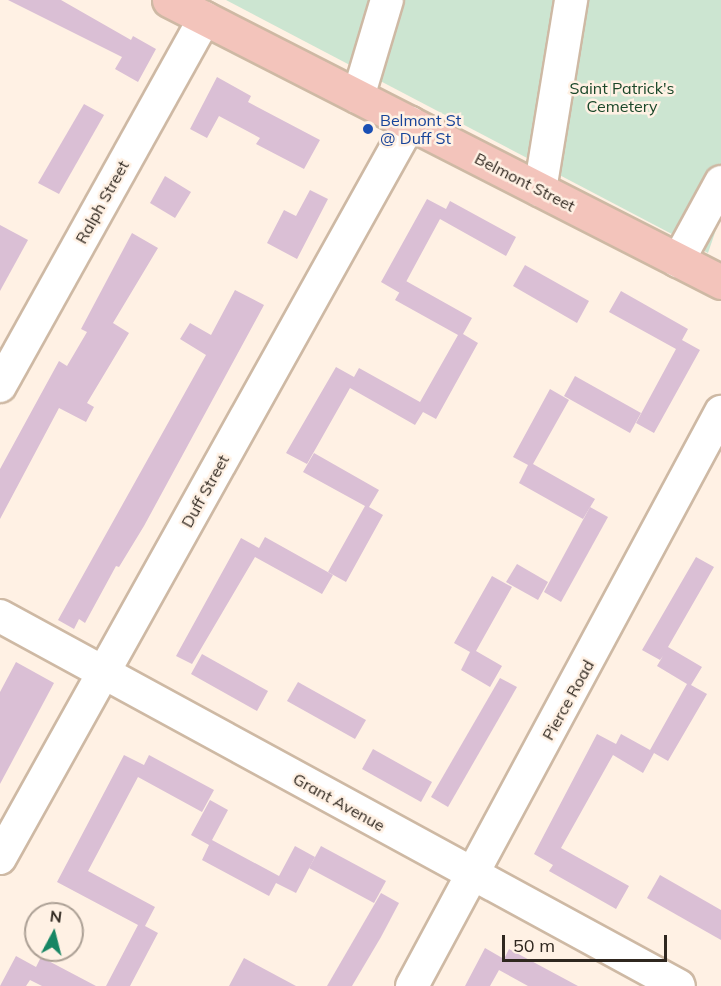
<!DOCTYPE html>
<html>
<head>
<meta charset="utf-8">
<style>
  body { margin:0 }
  #map { position:relative; width:721px; height:986px; overflow:hidden; background:#fff1e4; font-family:Mulish,sans-serif }
  div>[style] { position:absolute }
  .green>* { inset:0; background:#cce5d1 }
  .building>* { inset:0; background:#dabfd5 }
  .roads { filter:drop-shadow(2px 0 #ceb9a4) drop-shadow(-2px 0 #ceb9a4) drop-shadow(0 2px #ceb9a4) drop-shadow(0 -2px #ceb9a4) }
  .minor>* { height:32px; margin:-16px; padding:0 16px; transform-origin:16px; border-radius:16px; background:#fff }
  .major>* { height:33px; margin:-16.5px; padding:0 16.5px; transform-origin:16.5px; border-radius:16.5px; background:#f3c4bb }
  .dots>* { width:16px; height:16px; translate:-50% -50%; box-sizing:border-box; border:3px solid #fff1e4; border-radius:50% }
  span { translate:-50% -50%; white-space:nowrap; text-align:center; line-height:1.15; -webkit-text-stroke:5px #fff1e4; paint-order:stroke }
  .park-label { font-size:16px; color:#1a4729 }
  .transit-label { font-size:16px; color:#164399 }
  .left { translate:0 -50%; text-align:left }
  .street-label { font-size:16px; color:#2f271f }
  .north { position:absolute; left:24px; top:902px; width:60px; height:60px; box-sizing:border-box; background:#fff1e4; border:2px solid #aca095; border-radius:50%; rotate:7deg; font-size:16px; font-weight:700; line-height:24px; text-align:center; color:#2f271f }
  .north::after { content:''; display:block; margin:auto; width:21px; height:27px; background:#178664; clip-path:polygon(50% 0,100% 100%,50% 72%,0 100%) }
  .scale { position:absolute; left:502px; top:935px; width:165px; height:27px; box-sizing:border-box; border:3px solid #2f271f; border-top:0; padding-left:8px; font-size:18px; line-height:21px; white-space:nowrap; color:#2f271f; -webkit-text-stroke:4px #fff1e4; paint-order:stroke }
</style>
</head>
<body>
<div id="map">
  <div class="green">
    <div style="clip-path:polygon(226px 0,721px 0,721px 215px,708px 253px)"></div>
  </div>
  <div class="building">
    <div style="clip-path:polygon(8px 0,61px 0,131px 40px,133px 36px,156px 49px,138px 82px,115px 69px,122px 57px)"></div>
    <div style="clip-path:polygon(217px 77px,251px 96px,248px 102px,320px 140px,304px 169px,256px 144px,260px 138px,219px 116px,207px 138px,190px 129px)"></div>
    <div style="clip-path:polygon(84px 104px,104px 115px,59px 194px,38px 183px)"></div>
    <div style="clip-path:polygon(165px 176px,191px 192px,175px 218px,150px 203px)"></div>
    <div style="clip-path:polygon(310px 190px,328px 199px,297px 259px,267px 243px,284px 210px,296px 216px)"></div>
    <div style="clip-path:polygon(427px 199px,446px 209px,450px 201px,516px 237px,506px 256px,440px 219px,400px 293px,381px 282px)"></div>
    <div style="clip-path:polygon(0 225px,28px 240px,0 291px)"></div>
    <div style="clip-path:polygon(132px 233px,158px 248px,113px 323px,129px 333px,87px 403px,94px 407px,86px 422px,59px 408px,0 519px,0 469px,59px 361px,67px 366px,87px 332px,81px 329px)"></div>
    <div style="clip-path:polygon(525px 265px,589px 301px,577px 323px,513px 286px)"></div>
    <div style="clip-path:polygon(406px 281px,472px 318px,463px 334px,478px 343px,436px 419px,423px 412px,415px 425px,350px 388px,307px 464px,286px 453px,336px 367px,354px 377px,359px 368px,420px 402px,458px 335px,395px 300px)"></div>
    <div style="clip-path:polygon(235px 290px,264px 305px,144px 526px,119px 567px,116px 566px,85px 623px,79px 619px,74px 629px,58px 620px,206px 355px,180px 339px,190px 323px,211px 335px)"></div>
    <div style="clip-path:polygon(621px 291px,688px 329px,682px 340px,700px 350px,654px 433px,636px 423px,676px 349px,609px 312px)"></div>
    <div style="clip-path:polygon(575px 376px,641px 413px,630px 433px,564px 396px)"></div>
    <div style="clip-path:polygon(550px 389px,569px 400px,533px 464px,595px 499px,583px 519px,519px 483px,528px 465px,513px 457px)"></div>
    <div style="clip-path:polygon(314px 453px,379px 490px,369px 507px,383px 515px,346px 582px,328px 572px,365px 506px,303px 472px)"></div>
    <div style="clip-path:polygon(590px 507px,608px 517px,561px 602px,544px 592px)"></div>
    <div style="clip-path:polygon(265px 537px,333px 575px,322px 594px,255px 557px,192px 664px,176px 656px,241px 538px,259px 548px)"></div>
    <div style="clip-path:polygon(696px 557px,714px 567px,668px 647px,702px 667px,691px 685px,707px 694px,668px 761px,654px 753px,643px 773px,613px 755px,561px 848px,629px 886px,616px 909px,549px 871px,553px 865px,534px 854px,597px 734px,616px 744px,621px 734px,650px 750px,687px 684px,657px 666px,663px 656px,660px 660px,642px 650px)"></div>
    <div style="clip-path:polygon(517px 564px,548px 582px,538px 600px,506px 582px)"></div>
    <div style="clip-path:polygon(492px 576px,512px 587px,476px 651px,502px 666px,490px 687px,461px 670px,470px 652px,454px 643px)"></div>
    <div style="clip-path:polygon(202px 654px,268px 691px,257px 711px,191px 674px)"></div>
    <div style="clip-path:polygon(16px 662px,54px 683px,0 784px,0 692px)"></div>
    <div style="clip-path:polygon(500px 678px,517px 687px,448px 807px,431px 797px)"></div>
    <div style="clip-path:polygon(298px 682px,366px 720px,355px 739px,287px 701px)"></div>
    <div style="clip-path:polygon(373px 749px,432px 782px,421px 802px,362px 769px)"></div>
    <div style="clip-path:polygon(124px 755px,144px 765px,149px 755px,214px 790px,202px 812px,138px 777px,88px 871px,155px 907px,145px 926px,158px 933px,130px 986px,106px 986px,138px 925px,57px 882px)"></div>
    <div style="clip-path:polygon(210px 800px,228px 810px,212px 840px,279px 876px,295px 846px,315px 857px,296px 893px,276px 883px,269px 896px,202px 860px,209px 845px,191px 835px)"></div>
    <div style="clip-path:polygon(321px 846px,386px 881px,374px 903px,309px 868px)"></div>
    <div style="clip-path:polygon(660px 875px,721px 910px,721px 940px,647px 898px)"></div>
    <div style="clip-path:polygon(381px 893px,399px 903px,381px 937px,352px 986px,327px 986px)"></div>
    <div style="clip-path:polygon(485px 948px,504px 959px,509px 949px,578px 986px,528px 986px,499px 970px,490px 986px,465px 986px)"></div>
    <div style="clip-path:polygon(16px 956px,36px 967px,41px 957px,96px 986px,42px 986px,30px 980px,26px 986px,0 986px)"></div>
    <div style="clip-path:polygon(244px 958px,296px 986px,229px 986px)"></div>
  </div>
  <div class="roads">
    <div class="minor">
      <div style="left:358px;top:97px;width:101px;rotate:-73.4deg"></div>
      <div style="left:540px;top:190px;width:193px;rotate:-80.7deg"></div>
      <div style="left:678px;top:261px;width:90px;rotate:-61.4deg"></div>
      <div style="left:0;top:386px;width:421px;rotate:-60.9deg"></div>
      <div style="left:0;top:616px;width:773px;rotate:28.59deg"></div>
      <div style="left:0;top:858px;width:842px;rotate:-60.85deg"></div>
      <div style="left:412px;top:986px;width:652px;rotate:-61.71deg"></div>
    </div>
    <div class="major">
      <div style="left:169px;top:0;width:620px;rotate:27.06deg"></div>
    </div>
  </div>
  <div class="dots">
    <div style="left:368px;top:129px;background:#1a4fb4"></div>
  </div>
  <div class="park-label">
    <span style="left:622px;top:97px">Saint Patrick's<br>Cemetery</span>
  </div>
  <div class="transit-label">
    <span class="left" style="left:380px;top:129px">Belmont St<br>@ Duff St</span>
  </div>
  <div class="street-label">
    <span style="left:525px;top:182px;rotate:27deg">Belmont Street</span>
    <span style="left:102px;top:202px;rotate:-61deg">Ralph Street</span>
    <span style="left:205px;top:491px;rotate:-61deg">Duff Street</span>
    <span style="left:568px;top:700px;rotate:-61deg">Pierce Road</span>
    <span style="left:339px;top:802px;rotate:29deg">Grant Avenue</span>
  </div>
  <div class="north">N</div>
  <div class="scale">50 m</div>
</div>
</body>
</html>
